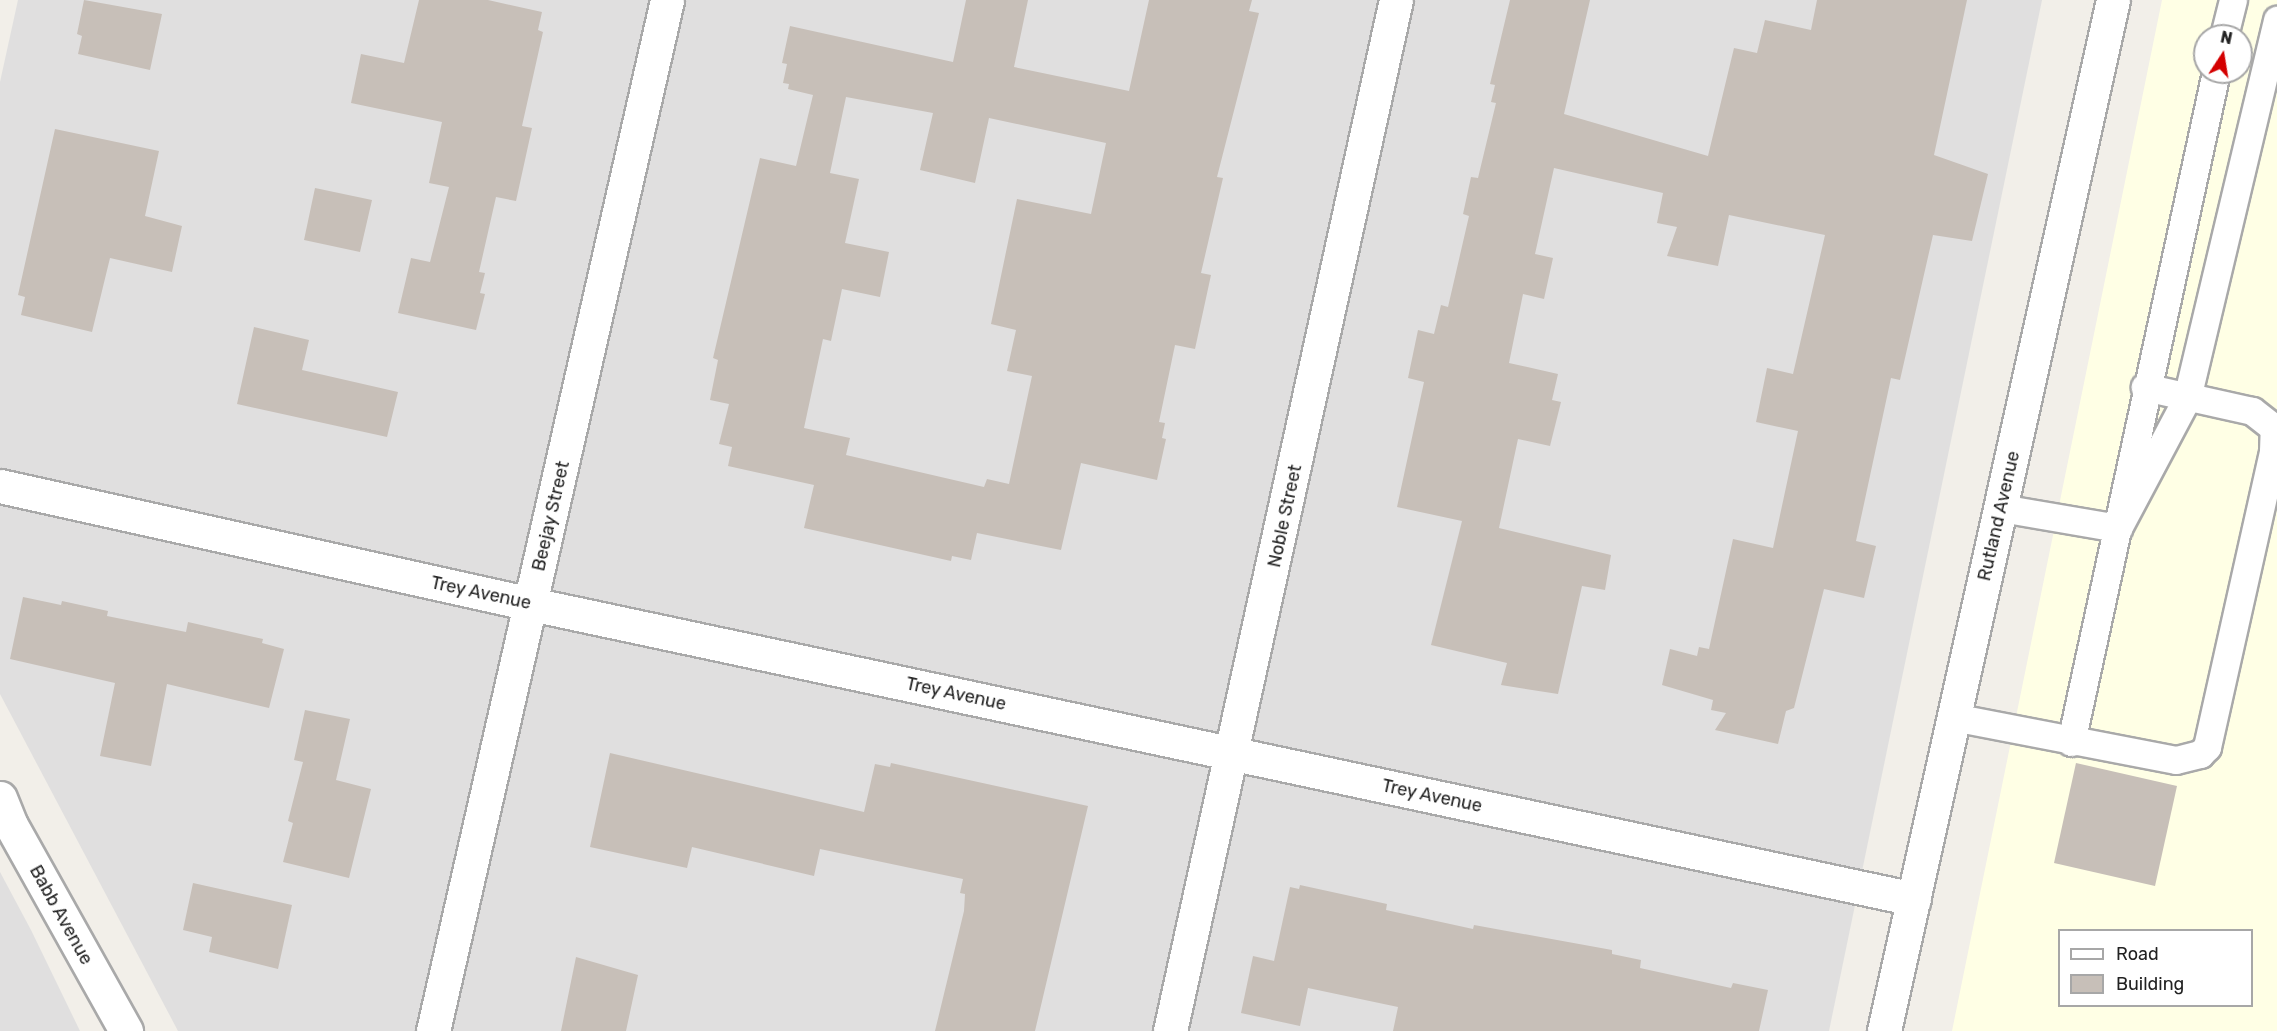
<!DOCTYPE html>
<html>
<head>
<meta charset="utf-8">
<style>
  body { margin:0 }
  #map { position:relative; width:2277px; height:1031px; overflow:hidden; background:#f2efe9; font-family:Rubik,sans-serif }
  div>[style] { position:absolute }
  .residential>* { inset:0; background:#e0dfdf }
  .education>* { inset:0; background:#ffffe5 }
  .building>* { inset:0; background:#c7bfb8 }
  .roads { filter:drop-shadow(2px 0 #a9a9a9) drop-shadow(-2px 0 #a9a9a9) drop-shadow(0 2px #a9a9a9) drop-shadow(0 -2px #a9a9a9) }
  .lane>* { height:27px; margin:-13.5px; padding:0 13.5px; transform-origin:13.5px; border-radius:13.5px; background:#fff }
  .street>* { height:33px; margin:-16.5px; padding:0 16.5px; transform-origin:16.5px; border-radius:16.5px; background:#fff }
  span { translate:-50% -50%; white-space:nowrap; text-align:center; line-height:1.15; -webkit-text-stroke:4.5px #fff; paint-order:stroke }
  .street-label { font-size:18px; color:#222 }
  .legend { position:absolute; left:2058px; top:929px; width:195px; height:78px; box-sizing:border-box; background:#fff; border:2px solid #a7a7a7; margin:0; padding:8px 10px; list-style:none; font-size:18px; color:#222 }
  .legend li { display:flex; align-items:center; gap:12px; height:30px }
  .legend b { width:30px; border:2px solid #a7a7a7 }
  .north { position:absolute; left:2193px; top:24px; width:60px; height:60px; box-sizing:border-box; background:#fff; border:2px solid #a7a7a7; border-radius:50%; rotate:12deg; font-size:16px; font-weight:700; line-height:24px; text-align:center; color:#222 }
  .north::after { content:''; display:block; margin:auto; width:21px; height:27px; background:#d40000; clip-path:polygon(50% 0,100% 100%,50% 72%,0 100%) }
</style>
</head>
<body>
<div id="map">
  <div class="residential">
    <div style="clip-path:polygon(18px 0,2042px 0,1829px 1031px,178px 1031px,0 694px,0 82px)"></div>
    <div style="clip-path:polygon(0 872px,31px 930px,80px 1031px,0 1031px)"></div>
  </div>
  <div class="education">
    <div style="clip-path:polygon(evenodd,2162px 0,2277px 0,2277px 1031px,1952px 1031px,2162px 0,2205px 36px,2241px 36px,2241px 72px,2205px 72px,2205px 36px,2162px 0,2060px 930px,2252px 930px,2252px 1006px,2060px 1006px,2060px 930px)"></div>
  </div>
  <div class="building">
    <div style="clip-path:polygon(84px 0,162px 14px,150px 70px,78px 54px,82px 36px,77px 34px)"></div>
    <div style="clip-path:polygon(419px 0,488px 0,542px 12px,538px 30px,543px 32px,522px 126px,532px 128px,516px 201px,496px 197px,479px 272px,485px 273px,480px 293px,485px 294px,476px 330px,398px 313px,411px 258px,430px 262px,449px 187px,429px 183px,442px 122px,351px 103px,361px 54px,404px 63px)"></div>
    <div style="clip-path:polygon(evenodd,966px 0,1028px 0,1014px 67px,1129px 91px,1149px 0,1252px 0,1249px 11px,1259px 13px,1217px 177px,1223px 178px,1201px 273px,1211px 275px,1195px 349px,1175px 345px,1159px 422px,1165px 423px,1162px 438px,1166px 439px,1157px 480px,1081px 463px,1061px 550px,977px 533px,971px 560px,952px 556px,951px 561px,804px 528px,814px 485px,728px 466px,732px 447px,719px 444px,729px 404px,710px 400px,718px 360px,713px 358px,760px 158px,796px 166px,813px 95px,788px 89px,789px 84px,783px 83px,787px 64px,782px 63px,790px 26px,953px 62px,966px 0,846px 97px,933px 113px,920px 170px,975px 183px,989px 118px,1106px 143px,1091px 214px,1017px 199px,991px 324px,1016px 330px,1007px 371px,1032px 376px,1009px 484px,987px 479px,984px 487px,846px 455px,850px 438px,804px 428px,823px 339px,831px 341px,842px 289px,880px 297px,889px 252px,845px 243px,859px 179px,830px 173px,846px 97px)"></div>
    <div style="clip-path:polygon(1510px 0,1590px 0,1564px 114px,1708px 156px,1734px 48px,1757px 53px,1765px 20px,1811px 30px,1817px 0,1967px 0,1934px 155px,1988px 174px,1972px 241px,1933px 235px,1900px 380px,1891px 378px,1856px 541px,1876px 546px,1864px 598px,1824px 589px,1794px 708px,1786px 711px,1778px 744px,1715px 730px,1726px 713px,1711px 710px,1713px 700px,1662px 685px,1670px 649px,1697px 656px,1699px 647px,1709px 649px,1733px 539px,1773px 548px,1798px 431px,1756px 422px,1767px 368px,1793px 374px,1825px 235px,1729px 215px,1718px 266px,1667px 256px,1677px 227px,1657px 223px,1663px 193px,1554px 168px,1535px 254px,1553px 258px,1544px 299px,1523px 294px,1509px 363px,1558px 374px,1552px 400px,1561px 402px,1550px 446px,1518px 439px,1499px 528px,1611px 555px,1605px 590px,1582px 586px,1558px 694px,1501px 685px,1507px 663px,1431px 645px,1462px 521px,1397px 507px,1424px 382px,1408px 378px,1418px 330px,1434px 334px,1441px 305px,1448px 307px,1469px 216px,1463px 214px,1471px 177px,1478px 178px,1496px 103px,1491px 102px,1495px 85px,1490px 84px)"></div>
    <div style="clip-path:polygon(55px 129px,159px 151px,145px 216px,182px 226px,172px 272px,110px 258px,92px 332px,21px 315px,25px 297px,18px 295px)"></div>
    <div style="clip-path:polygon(315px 188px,372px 200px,360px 252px,304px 240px)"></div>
    <div style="clip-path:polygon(254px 327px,309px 340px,302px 370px,398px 392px,387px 437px,237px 404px)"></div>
    <div style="clip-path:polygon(23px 597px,61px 605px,62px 601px,108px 611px,107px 616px,186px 632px,188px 622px,263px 639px,262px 643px,284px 649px,269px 708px,167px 684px,151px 766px,100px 756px,115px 683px,10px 659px)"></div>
    <div style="clip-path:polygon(305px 710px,350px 719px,336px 780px,371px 789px,349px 878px,283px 862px,293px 823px,288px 821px,303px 762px,294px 760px)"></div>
    <div style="clip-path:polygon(610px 753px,864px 812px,875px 764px,890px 767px,891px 763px,1088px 806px,1035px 1031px,935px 1031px,964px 911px,965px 894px,960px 893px,963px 879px,820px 849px,814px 876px,692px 847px,687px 868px,590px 847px)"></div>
    <div style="clip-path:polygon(2076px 763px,2177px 786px,2155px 886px,2054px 863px)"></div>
    <div style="clip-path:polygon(193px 883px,292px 905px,278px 969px,209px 952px,212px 937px,183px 930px)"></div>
    <div style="clip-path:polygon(1300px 885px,1387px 904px,1386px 910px,1473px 929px,1474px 925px,1612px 950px,1612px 954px,1641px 960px,1640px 968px,1731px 988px,1733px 983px,1768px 990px,1759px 1031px,1393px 1031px,1398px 1007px,1308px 988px,1300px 1026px,1241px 1013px,1253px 956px,1274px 961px,1290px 887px,1299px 889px)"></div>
    <div style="clip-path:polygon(576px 957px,638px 975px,626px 1031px,561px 1031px)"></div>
  </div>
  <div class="roads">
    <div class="lane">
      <div style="left:2224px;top:36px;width:37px;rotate:-76deg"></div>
      <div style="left:2001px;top:508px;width:119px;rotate:9.7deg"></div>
      <div style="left:2118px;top:528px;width:147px;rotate:-62deg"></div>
      <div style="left:2187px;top:398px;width:389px;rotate:-76.6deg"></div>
      <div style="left:1953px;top:717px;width:227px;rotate:10.9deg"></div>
      <div style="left:2176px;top:760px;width:25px;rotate:-14deg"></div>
      <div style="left:2200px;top:754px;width:10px;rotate:-45deg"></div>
      <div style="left:2207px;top:747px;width:303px;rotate:-77.4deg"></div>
      <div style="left:2273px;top:451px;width:23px;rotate:-88deg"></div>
      <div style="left:2274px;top:428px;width:28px;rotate:-142deg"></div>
      <div style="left:2252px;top:411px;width:110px;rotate:-167.4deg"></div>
      <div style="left:2071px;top:742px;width:686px;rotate:-77.79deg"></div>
    </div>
    <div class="street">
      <div style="left:0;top:486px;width:544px;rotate:12.53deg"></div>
      <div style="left:531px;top:604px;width:1414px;rotate:12.04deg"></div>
      <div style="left:0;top:798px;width:29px;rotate:68deg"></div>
      <div style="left:11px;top:825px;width:236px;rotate:60.8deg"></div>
      <div style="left:433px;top:1031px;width:1057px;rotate:-77.21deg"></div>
      <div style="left:1170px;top:1031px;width:1055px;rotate:-77.64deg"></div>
      <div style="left:1884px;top:1031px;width:1056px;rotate:-77.48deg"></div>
    </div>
  </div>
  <div class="street-label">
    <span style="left:551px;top:516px;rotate:-77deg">Beejay Street</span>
    <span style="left:1285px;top:516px;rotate:-78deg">Noble Street</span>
    <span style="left:1999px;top:516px;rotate:-77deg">Rutland Avenue</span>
    <span style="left:481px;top:593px;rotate:12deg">Trey Avenue</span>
    <span style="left:956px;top:694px;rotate:12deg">Trey Avenue</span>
    <span style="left:1432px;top:796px;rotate:12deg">Trey Avenue</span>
    <span style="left:61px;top:915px;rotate:61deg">Babb Avenue</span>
  </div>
  <ul class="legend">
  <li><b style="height:8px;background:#fff"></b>Road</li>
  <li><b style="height:16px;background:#c7bfb8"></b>Building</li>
  </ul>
  <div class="north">N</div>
</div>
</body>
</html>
